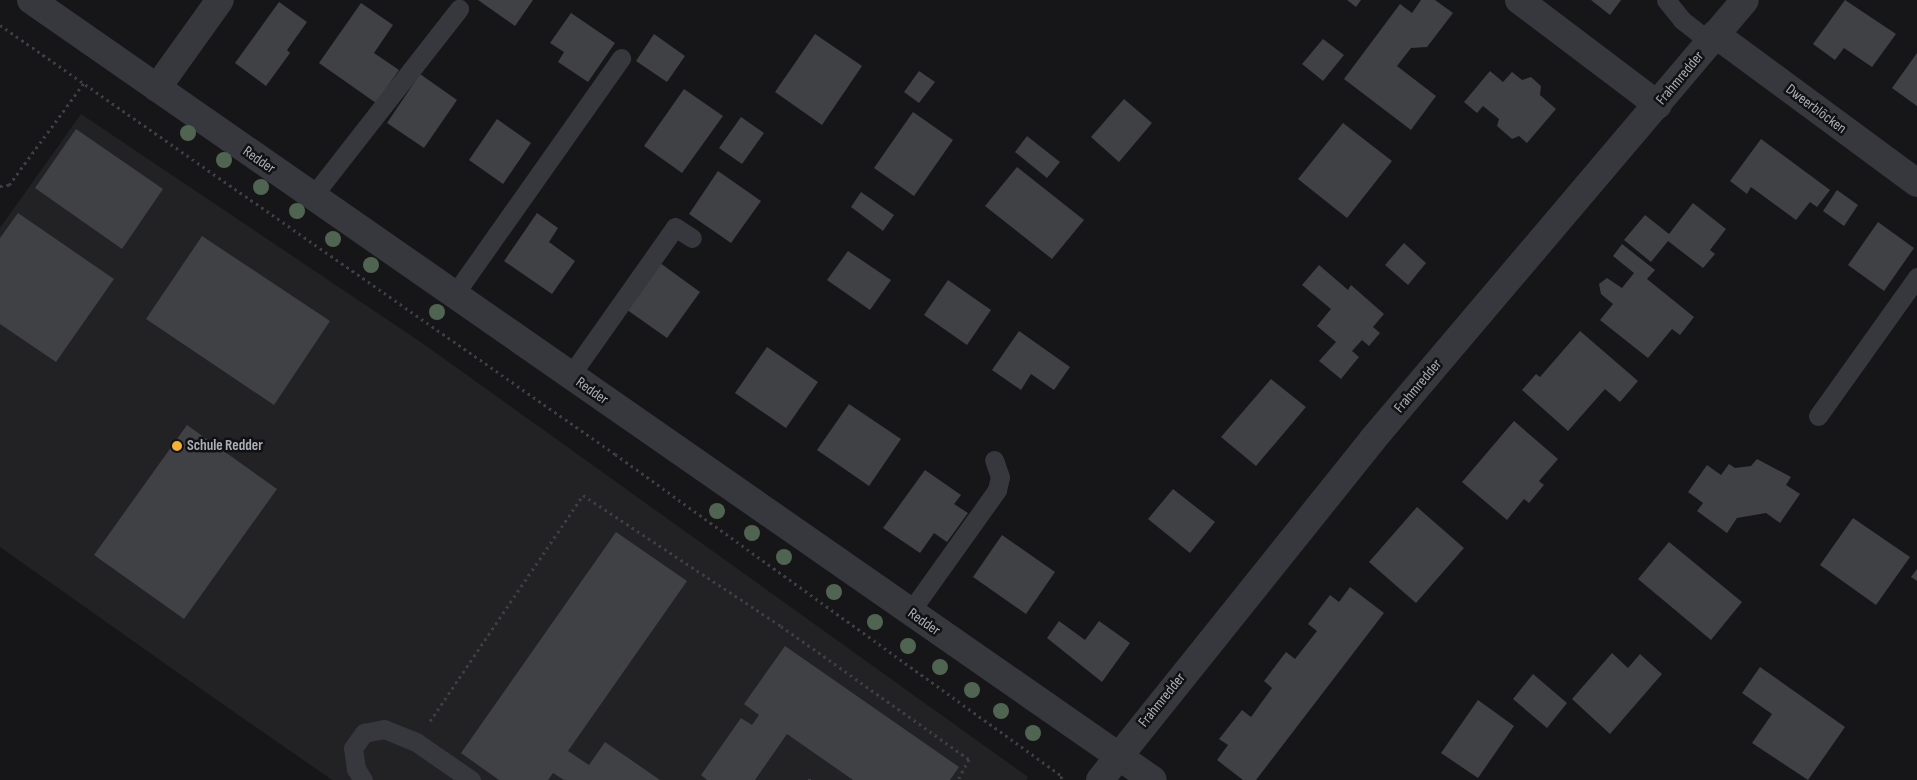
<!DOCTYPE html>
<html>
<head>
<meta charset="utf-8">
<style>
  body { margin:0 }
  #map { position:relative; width:1917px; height:780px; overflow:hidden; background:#161618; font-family:"Sofia Sans Condensed",sans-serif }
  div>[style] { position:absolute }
  .built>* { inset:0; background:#222225 }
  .building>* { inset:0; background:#404145 }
  .path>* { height:3px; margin-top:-1.5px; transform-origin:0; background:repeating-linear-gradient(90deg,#3d3f44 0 2.5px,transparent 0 6.5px) }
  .service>* { height:19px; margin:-9.5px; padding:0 9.5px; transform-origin:9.5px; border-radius:9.5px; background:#37383d }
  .minor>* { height:28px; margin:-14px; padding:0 14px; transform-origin:14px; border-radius:14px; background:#37383d }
  .tertiary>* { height:28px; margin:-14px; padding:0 14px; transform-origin:14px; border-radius:14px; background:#37383d }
  .trees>* { width:16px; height:16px; margin:-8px; border-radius:50%; background:#506452 }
  .dots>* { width:14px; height:14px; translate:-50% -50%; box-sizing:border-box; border:2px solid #111113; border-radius:50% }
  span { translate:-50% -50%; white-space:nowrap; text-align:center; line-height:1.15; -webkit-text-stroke:5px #111113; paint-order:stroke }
  .street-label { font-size:15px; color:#a8adb8 }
  .poi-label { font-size:15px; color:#a8adb8; font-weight:700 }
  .left { translate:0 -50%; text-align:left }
</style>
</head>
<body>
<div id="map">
  <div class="built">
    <div style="clip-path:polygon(81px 114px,425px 345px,1028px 777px,1026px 780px,332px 780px,191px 682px,0 547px,0 228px)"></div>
  </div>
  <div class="building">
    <div style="clip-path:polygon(478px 0,533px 0,515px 26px)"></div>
    <div style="clip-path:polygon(1347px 0,1361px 0,1356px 7px)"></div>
    <div style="clip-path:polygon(1421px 0,1435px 0,1453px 13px,1427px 47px,1411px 48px,1397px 66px,1436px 96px,1411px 130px,1344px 79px,1400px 4px,1412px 13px)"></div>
    <div style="clip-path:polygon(1591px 0,1621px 0,1610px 15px)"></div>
    <div style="clip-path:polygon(1845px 0,1896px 34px,1872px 67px,1844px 48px,1835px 60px,1813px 44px)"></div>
    <div style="clip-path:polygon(279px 2px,307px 22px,287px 50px,290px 53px,266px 86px,235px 63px)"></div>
    <div style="clip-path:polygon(361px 3px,393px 25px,374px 53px,399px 70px,376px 103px,319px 63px)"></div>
    <div style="clip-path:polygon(571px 13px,615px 43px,588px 82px,558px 62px,564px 52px,550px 43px)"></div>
    <div style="clip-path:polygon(654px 34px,685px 56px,667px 82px,636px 61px)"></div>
    <div style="clip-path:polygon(815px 34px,862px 66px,822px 125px,775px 92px)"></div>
    <div style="clip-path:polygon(1323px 39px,1344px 55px,1323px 81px,1302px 64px)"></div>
    <div style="clip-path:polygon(1917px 53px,1917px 106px,1892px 88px)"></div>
    <div style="clip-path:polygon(919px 71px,935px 82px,919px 103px,904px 92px)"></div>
    <div style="clip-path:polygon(1490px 71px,1503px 82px,1512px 72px,1522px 80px,1531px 77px,1541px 86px,1540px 95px,1556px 109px,1527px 143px,1519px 136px,1512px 139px,1497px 126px,1499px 119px,1483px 106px,1477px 113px,1464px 102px)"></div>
    <div style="clip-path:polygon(420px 74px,457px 100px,424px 148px,387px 123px)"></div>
    <div style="clip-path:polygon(684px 89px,723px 116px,682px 173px,644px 146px)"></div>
    <div style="clip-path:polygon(1124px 99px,1152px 123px,1119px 162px,1091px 137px)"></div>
    <div style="clip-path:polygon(913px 112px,953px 140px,914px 196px,874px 168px)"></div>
    <div style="clip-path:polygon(741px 117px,764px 133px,742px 164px,719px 148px)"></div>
    <div style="clip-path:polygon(497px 119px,531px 143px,503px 184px,469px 160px)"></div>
    <div style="clip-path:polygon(1343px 123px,1392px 161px,1347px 218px,1298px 179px)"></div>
    <div style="clip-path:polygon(76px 129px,163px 189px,122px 249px,35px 188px)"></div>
    <div style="clip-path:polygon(1027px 136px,1060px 162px,1047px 178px,1015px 152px)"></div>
    <div style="clip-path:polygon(1761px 139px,1830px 190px,1817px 207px,1810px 202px,1796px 220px,1751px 187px,1747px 194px,1730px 181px)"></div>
    <div style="clip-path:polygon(1017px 167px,1084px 220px,1052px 259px,985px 206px)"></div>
    <div style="clip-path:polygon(718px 171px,761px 201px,731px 243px,689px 214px)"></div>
    <div style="clip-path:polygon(1837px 190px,1858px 205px,1844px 226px,1823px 211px)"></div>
    <div style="clip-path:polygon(861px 192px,894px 215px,883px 231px,851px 207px)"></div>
    <div style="clip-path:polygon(1693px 203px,1726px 229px,1710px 250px,1715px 254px,1703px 268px,1668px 241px,1651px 262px,1624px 240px,1645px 215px,1669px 234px)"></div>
    <div style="clip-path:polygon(18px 213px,114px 279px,56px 362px,0 324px,0 238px)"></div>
    <div style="clip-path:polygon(537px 213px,558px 228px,549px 242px,575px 261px,552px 294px,504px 261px)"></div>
    <div style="clip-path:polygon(1878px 222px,1914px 248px,1884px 291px,1848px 265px)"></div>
    <div style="clip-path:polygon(202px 236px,330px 321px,274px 405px,146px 319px)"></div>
    <div style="clip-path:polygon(1404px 243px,1426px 263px,1408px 285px,1385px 265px)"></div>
    <div style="clip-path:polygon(1622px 244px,1655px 270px,1647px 279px,1694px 317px,1680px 335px,1672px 329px,1648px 358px,1600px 320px,1613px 304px,1601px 294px,1599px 284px,1607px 278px,1622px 288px,1634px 273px,1613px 256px)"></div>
    <div style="clip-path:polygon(848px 251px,891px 280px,870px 310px,827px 280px)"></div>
    <div style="clip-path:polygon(656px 260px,700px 292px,667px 338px,623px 307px)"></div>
    <div style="clip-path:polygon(1319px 265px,1348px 290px,1351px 285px,1384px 314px,1373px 327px,1380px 333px,1369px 346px,1362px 340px,1352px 351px,1359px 357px,1341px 379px,1319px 361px,1336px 342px,1317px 326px,1331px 309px,1302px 285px)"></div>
    <div style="clip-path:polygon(948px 280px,991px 310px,967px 345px,924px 315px)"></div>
    <div style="clip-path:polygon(1019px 331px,1070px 367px,1054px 390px,1031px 374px,1021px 390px,992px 370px)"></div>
    <div style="clip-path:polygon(1580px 331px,1638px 381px,1620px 402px,1605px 389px,1568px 431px,1522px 390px,1536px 374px,1540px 377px)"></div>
    <div style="clip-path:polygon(767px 347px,818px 382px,786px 428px,735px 393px)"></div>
    <div style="clip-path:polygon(1271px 379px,1306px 407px,1256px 466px,1221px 437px)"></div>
    <div style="clip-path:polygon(849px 404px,901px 439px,869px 486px,817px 450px)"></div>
    <div style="clip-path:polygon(1514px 421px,1558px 459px,1539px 481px,1544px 485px,1529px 503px,1524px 499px,1507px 520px,1462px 482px)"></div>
    <div style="clip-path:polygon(187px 425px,277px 489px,184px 619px,94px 555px)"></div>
    <div style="clip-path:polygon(1757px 459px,1791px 477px,1786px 485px,1800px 494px,1780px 523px,1766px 513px,1737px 518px,1727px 533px,1697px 511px,1703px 503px,1688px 492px,1707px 465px,1721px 475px,1729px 464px,1735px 468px,1751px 466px)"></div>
    <div style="clip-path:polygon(925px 470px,961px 495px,954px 504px,968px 513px,947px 542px,934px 533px,920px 553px,883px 528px)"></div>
    <div style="clip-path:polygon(1173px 489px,1215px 522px,1190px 553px,1148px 519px)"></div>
    <div style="clip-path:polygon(1417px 507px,1464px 548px,1416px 603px,1369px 562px)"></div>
    <div style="clip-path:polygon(1853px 518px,1910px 557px,1876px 605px,1820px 565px)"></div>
    <div style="clip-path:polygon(616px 532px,687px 581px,568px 751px,589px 765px,605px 742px,660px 780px,564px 780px,553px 773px,548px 780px,499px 780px,461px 753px)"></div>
    <div style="clip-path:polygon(1002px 535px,1055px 572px,1026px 614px,973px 577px)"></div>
    <div style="clip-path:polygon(1669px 542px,1742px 602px,1711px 640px,1638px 579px)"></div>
    <div style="clip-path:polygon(1917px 569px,1917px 581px,1911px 577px)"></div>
    <div style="clip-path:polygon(1350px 587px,1384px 613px,1256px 780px,1243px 780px,1217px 760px,1228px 745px,1219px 739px,1242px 710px,1251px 717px,1272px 688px,1264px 681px,1286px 652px,1295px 659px,1317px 631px,1308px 624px,1330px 595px,1339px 602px)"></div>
    <div style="clip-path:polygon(1059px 621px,1085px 640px,1099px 621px,1130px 643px,1102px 682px,1047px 638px)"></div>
    <div style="clip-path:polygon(785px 646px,959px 767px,950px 780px,853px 780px,787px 734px,755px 780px,707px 780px,701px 775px,741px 718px,752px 725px,759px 715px,744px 704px)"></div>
    <div style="clip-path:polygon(1612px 653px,1628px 668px,1640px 654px,1662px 674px,1610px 734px,1572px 699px)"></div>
    <div style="clip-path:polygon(1760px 667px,1845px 727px,1808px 780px,1752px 743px,1772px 714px,1742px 693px)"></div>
    <div style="clip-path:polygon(1533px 674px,1567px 703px,1547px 728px,1513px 699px)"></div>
    <div style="clip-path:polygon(1478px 700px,1514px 726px,1478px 778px,1441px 753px)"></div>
  </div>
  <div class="path">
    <div style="left:0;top:25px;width:750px;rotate:34.9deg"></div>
    <div style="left:615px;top:454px;width:551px;rotate:35.77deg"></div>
    <div style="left:1062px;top:776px;width:4px;rotate:117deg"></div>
    <div style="left:0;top:186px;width:9px;rotate:-6deg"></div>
    <div style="left:9px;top:185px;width:127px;rotate:-53.7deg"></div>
    <div style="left:430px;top:721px;width:273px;rotate:-55.9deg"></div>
    <div style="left:583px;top:495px;width:237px;rotate:33.5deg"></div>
    <div style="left:781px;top:626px;width:230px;rotate:35.3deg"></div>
    <div style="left:969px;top:759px;width:24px;rotate:118deg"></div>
    <div style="left:808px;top:780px;width:5px"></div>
  </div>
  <div class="service">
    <div style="left:1666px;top:0;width:26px;rotate:51deg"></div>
    <div style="left:1682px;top:20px;width:36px;rotate:38deg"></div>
    <div style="left:312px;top:197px;width:239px;rotate:-52deg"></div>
    <div style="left:454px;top:295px;width:290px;rotate:-54.8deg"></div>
    <div style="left:570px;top:376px;width:182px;rotate:-54.8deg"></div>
    <div style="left:675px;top:227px;width:20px;rotate:33deg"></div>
    <div style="left:1818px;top:416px;width:171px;rotate:-54.5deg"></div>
    <div style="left:910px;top:612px;width:150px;rotate:-54.5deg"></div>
    <div style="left:997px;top:490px;width:13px;rotate:-77deg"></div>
    <div style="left:1000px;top:477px;width:18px;rotate:-109deg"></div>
    <div style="left:363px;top:780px;width:13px;rotate:-122deg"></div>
    <div style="left:356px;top:769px;width:21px;rotate:-98deg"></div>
    <div style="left:353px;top:748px;width:19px;rotate:-54deg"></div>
    <div style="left:364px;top:733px;width:20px;rotate:-11deg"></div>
    <div style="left:384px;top:729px;width:35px;rotate:22deg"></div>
    <div style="left:416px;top:742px;width:67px;rotate:34.6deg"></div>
  </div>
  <div class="minor">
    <div style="left:31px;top:0;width:1366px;rotate:34.81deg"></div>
    <div style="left:1519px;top:0;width:174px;rotate:37.1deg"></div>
    <div style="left:1715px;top:34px;width:251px;rotate:36.4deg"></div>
    <div style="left:157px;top:88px;width:108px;rotate:-54.4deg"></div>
  </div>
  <div class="tertiary">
    <div style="left:1100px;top:780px;width:437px;rotate:-51.3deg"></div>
    <div style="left:1373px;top:439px;width:575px;rotate:-49.72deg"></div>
  </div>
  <div class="trees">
    <div style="left:188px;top:133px"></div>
    <div style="left:224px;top:160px"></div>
    <div style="left:261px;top:187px"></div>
    <div style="left:297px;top:211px"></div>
    <div style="left:333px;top:239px"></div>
    <div style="left:371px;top:265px"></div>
    <div style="left:437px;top:312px"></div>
    <div style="left:717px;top:511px"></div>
    <div style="left:752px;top:533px"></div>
    <div style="left:784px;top:557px"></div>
    <div style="left:834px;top:592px"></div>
    <div style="left:875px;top:622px"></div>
    <div style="left:908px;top:646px"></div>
    <div style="left:940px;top:667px"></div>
    <div style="left:972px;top:690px"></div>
    <div style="left:1001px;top:711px"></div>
    <div style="left:1033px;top:733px"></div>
  </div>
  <div class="dots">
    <div style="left:177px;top:446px;background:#f2b134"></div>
  </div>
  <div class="street-label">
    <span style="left:1680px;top:78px;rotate:-50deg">Frahmredder</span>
    <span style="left:1816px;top:109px;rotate:37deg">Dweerblöcken</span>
    <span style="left:259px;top:160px;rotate:35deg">Redder</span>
    <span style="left:1418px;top:386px;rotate:-50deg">Frahmredder</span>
    <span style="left:592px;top:391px;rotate:35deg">Redder</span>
    <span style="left:924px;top:622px;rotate:35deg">Redder</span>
    <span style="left:1162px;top:700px;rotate:-51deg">Frahmredder</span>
  </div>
  <div class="poi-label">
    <span class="left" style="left:187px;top:446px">Schule Redder</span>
  </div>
</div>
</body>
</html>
